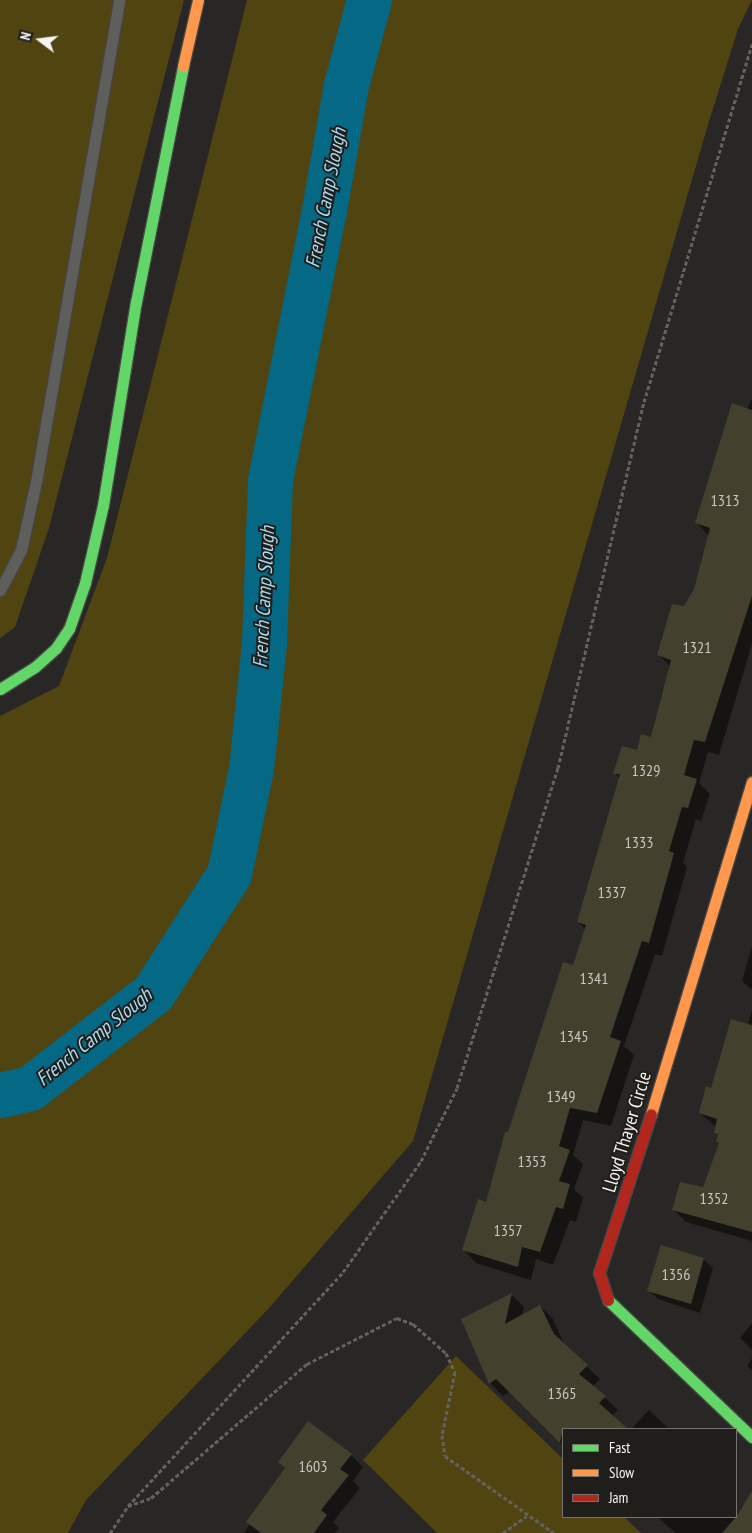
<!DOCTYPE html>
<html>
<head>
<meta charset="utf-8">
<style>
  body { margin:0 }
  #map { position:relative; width:752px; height:1533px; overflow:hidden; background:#282725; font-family:"PT Sans Narrow",sans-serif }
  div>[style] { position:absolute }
  .green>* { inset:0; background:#504411 }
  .shadow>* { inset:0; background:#0007 }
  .river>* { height:45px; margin:-22.5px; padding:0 22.5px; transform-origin:22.5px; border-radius:22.5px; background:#056885 }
  .building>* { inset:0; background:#43402e }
  .path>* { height:3px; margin-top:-1.5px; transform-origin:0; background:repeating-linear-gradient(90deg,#626260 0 4px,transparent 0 6.5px) }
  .roads { filter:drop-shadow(1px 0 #474644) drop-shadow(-1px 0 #474644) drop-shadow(0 1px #474644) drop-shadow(0 -1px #474644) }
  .lane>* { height:11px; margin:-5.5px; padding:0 5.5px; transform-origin:5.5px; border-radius:5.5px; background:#5e5e5d }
  .fast>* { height:11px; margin:-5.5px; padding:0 5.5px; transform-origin:5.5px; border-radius:5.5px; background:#63d668 }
  .slow>* { height:11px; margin:-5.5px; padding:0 5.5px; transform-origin:5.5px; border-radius:5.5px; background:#ff974d }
  .jam>* { height:11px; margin:-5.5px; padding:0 5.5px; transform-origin:5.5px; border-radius:5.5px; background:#b3261e }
  span { translate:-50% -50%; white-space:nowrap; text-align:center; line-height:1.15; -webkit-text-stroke:4px #1f1e1b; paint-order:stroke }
  .number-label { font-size:16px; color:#c8c7c1 }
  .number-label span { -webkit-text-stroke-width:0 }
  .street-label { font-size:19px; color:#f5f4f2 }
  .water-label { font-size:20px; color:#a9dbf2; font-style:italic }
  .legend { position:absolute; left:562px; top:1428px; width:175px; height:90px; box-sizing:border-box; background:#1f1e1b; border:1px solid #757471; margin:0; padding:6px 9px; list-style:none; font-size:15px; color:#f5f4f2 }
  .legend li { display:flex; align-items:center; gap:10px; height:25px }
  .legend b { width:25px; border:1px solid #757471 }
  .north { position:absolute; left:15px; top:15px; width:50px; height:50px; -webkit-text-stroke:4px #1f1e1b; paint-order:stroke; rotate:285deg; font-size:14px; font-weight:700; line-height:20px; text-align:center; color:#f5f4f2 }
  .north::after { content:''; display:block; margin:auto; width:18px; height:22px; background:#f5f4f2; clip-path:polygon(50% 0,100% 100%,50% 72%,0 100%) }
</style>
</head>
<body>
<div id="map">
  <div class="green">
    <div style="clip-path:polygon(0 0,184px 0,49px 528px,15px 627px,0 638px)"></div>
    <div style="clip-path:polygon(247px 0,752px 0,738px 29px,707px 128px,413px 1141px,270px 1307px,86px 1500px,68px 1533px,0 1533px,0 716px,59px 686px,107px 558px)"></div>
    <div style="clip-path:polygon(456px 1356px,563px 1459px,563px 1517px,624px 1517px,641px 1533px,437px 1533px,363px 1460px)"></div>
  </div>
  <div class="shadow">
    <div style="clip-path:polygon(752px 398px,752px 644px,719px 755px,708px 752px,699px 783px,710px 794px,701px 821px,696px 819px,683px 863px,687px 867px,662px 956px,655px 954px,624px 1046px,634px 1055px,611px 1126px,583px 1120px,573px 1155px,583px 1164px,574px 1189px,583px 1198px,576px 1222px,570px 1220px,553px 1265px,536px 1259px,531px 1280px,476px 1263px,463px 1249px,487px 1204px,509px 1134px,574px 967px,586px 930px,578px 922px,620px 779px,615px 773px,652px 739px,670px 666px,658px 654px,695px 589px,709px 536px,697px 523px)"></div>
    <div style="clip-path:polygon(752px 946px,752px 990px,742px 981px)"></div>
    <div style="clip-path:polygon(752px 1009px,752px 1241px,686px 1222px,673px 1209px,704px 1189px,720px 1145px,716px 1127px,700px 1113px,748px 1025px)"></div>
    <div style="clip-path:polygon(703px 1259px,713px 1268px,700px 1313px,658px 1299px,648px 1290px)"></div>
    <div style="clip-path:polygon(512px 1295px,524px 1307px,522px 1316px,540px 1306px,553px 1319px,565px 1346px,600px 1379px,593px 1386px,618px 1410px,612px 1416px,627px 1429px,563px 1429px,563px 1445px,510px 1391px,503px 1396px,490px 1383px,462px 1320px)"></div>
    <div style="clip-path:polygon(752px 1323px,752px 1350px,740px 1338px)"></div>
    <div style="clip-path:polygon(752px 1358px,752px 1370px,747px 1366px)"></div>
    <div style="clip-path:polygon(649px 1410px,669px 1429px,631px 1429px)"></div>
    <div style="clip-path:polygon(351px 1455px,363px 1467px,353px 1481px,360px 1488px,333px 1522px,339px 1528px,335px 1533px,244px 1533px,250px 1524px)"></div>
    <div style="clip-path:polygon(742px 1506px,752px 1515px,752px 1533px,676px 1533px,657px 1517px,736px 1517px)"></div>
  </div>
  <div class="river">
    <div style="left:0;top:1095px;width:31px;rotate:-13deg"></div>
    <div style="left:30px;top:1088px;width:155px;rotate:-37.7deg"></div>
    <div style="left:153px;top:993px;width:141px;rotate:-57.4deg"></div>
    <div style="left:229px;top:874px;width:107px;rotate:-78.2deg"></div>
    <div style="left:251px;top:769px;width:127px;rotate:-84.1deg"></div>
    <div style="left:264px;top:643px;width:163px;rotate:-87.9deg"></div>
    <div style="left:270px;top:480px;width:275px;rotate:-78.7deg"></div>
    <div style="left:324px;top:210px;width:127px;rotate:-80deg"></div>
    <div style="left:346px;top:85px;width:88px;rotate:-74.9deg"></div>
  </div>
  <div class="building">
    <div style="clip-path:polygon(732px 403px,752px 410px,752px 596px,705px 742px,694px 740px,684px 775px,697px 779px,688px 808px,682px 807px,669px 851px,674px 853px,649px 943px,642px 941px,610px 1037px,621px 1041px,597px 1113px,570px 1108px,559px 1146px,570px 1150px,559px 1181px,570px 1184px,563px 1209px,556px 1207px,540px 1252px,522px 1247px,518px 1267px,462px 1250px,478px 1199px,486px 1202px,505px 1132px,508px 1132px,563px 962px,573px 965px,586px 925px,577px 922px,620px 774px,613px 774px,622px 746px,637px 750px,641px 734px,651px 737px,671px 660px,657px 655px,672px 604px,684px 606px,694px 589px,710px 528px,695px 523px)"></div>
    <div style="clip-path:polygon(731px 1019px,752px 1025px,752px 1232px,672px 1210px,680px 1182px,703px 1187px,719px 1143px,716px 1142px,718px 1134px,714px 1133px,717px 1119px,699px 1113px,706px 1086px,711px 1088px)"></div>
    <div style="clip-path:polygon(661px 1245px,704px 1258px,691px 1304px,647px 1291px)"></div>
    <div style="clip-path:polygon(512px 1293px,505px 1324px,540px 1305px,554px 1334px,588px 1365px,579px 1374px,606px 1396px,599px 1403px,628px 1429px,563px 1429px,560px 1443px,496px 1379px,489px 1384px,461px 1319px)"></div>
    <div style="clip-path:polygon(308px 1421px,352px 1454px,340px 1469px,349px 1475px,321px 1510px,327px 1515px,314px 1533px,261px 1533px,246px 1522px,285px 1468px,278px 1462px)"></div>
    <div style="clip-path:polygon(752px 1491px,752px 1533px,722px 1533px,736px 1517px)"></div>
  </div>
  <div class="path">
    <div style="left:128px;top:1506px;width:24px;rotate:-19deg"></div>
    <div style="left:151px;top:1498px;width:206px;rotate:-40.7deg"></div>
    <div style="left:307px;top:1364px;width:101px;rotate:-27.1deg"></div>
    <div style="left:397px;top:1318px;width:17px;rotate:21deg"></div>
    <div style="left:413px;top:1324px;width:44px;rotate:41.3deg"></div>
    <div style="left:446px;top:1353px;width:21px;rotate:65deg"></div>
    <div style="left:455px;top:1372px;width:64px;rotate:101.7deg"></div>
    <div style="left:442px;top:1435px;width:21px;rotate:82deg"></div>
    <div style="left:445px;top:1456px;width:133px;rotate:35.2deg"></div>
    <div style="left:110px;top:1533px;width:32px;rotate:-56deg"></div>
    <div style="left:128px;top:1506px;width:318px;rotate:-47.4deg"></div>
    <div style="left:343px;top:1272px;width:136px;rotate:-54.9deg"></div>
    <div style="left:421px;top:1161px;width:81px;rotate:-63.7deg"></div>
    <div style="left:457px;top:1088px;width:336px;rotate:-72.5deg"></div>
    <div style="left:558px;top:768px;width:376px;rotate:-76.8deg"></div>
    <div style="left:644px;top:402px;width:374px;rotate:-73.2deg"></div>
    <div style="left:503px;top:1533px;width:29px;rotate:-36deg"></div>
  </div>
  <div class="roads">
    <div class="lane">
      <div style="left:0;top:590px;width:45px;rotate:-62.3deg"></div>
      <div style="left:21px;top:550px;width:70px;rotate:-77.6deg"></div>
      <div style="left:36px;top:482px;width:489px;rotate:-80.2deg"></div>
    </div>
    <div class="fast">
      <div style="left:0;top:689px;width:41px;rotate:-32.2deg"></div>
      <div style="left:35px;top:667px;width:28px;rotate:-42deg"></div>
      <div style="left:56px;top:648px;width:23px;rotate:-56deg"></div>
      <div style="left:69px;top:629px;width:49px;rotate:-70.8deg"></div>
      <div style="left:85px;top:583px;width:80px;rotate:-77deg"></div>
      <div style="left:103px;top:505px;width:206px;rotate:-80.8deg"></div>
      <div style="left:136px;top:302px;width:241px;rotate:-78.7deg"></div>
      <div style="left:608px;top:1300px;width:199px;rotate:43.6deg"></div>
    </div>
    <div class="slow">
      <div style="left:183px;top:66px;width:68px;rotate:-77.2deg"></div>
      <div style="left:651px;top:1114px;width:347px;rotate:-73.1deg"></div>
    </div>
    <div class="jam">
      <div style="left:608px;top:1300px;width:28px;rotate:-108deg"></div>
      <div style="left:599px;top:1273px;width:167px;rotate:-71.9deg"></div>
    </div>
  </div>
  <div class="number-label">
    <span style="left:725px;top:500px">1313</span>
    <span style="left:697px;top:647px">1321</span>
    <span style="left:646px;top:770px">1329</span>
    <span style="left:639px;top:842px">1333</span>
    <span style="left:612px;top:892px">1337</span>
    <span style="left:594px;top:978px">1341</span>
    <span style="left:574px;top:1036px">1345</span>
    <span style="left:561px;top:1096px">1349</span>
    <span style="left:532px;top:1161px">1353</span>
    <span style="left:714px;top:1198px">1352</span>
    <span style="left:508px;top:1230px">1357</span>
    <span style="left:676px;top:1274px">1356</span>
    <span style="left:562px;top:1393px">1365</span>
    <span style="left:313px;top:1466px">1603</span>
  </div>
  <div class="street-label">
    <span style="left:627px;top:1132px;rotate:-73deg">Lloyd Thayer Circle</span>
  </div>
  <div class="water-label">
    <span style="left:326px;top:198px;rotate:-79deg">French Camp Slough</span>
    <span style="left:264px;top:597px;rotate:-87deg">French Camp Slough</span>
    <span style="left:94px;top:1037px;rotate:-39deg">French Camp Slough</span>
  </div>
  <ul class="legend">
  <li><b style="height:6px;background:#63d668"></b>Fast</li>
  <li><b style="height:6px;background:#ff974d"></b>Slow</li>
  <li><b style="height:6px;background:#b3261e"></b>Jam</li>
  </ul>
  <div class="north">N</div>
</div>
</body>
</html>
